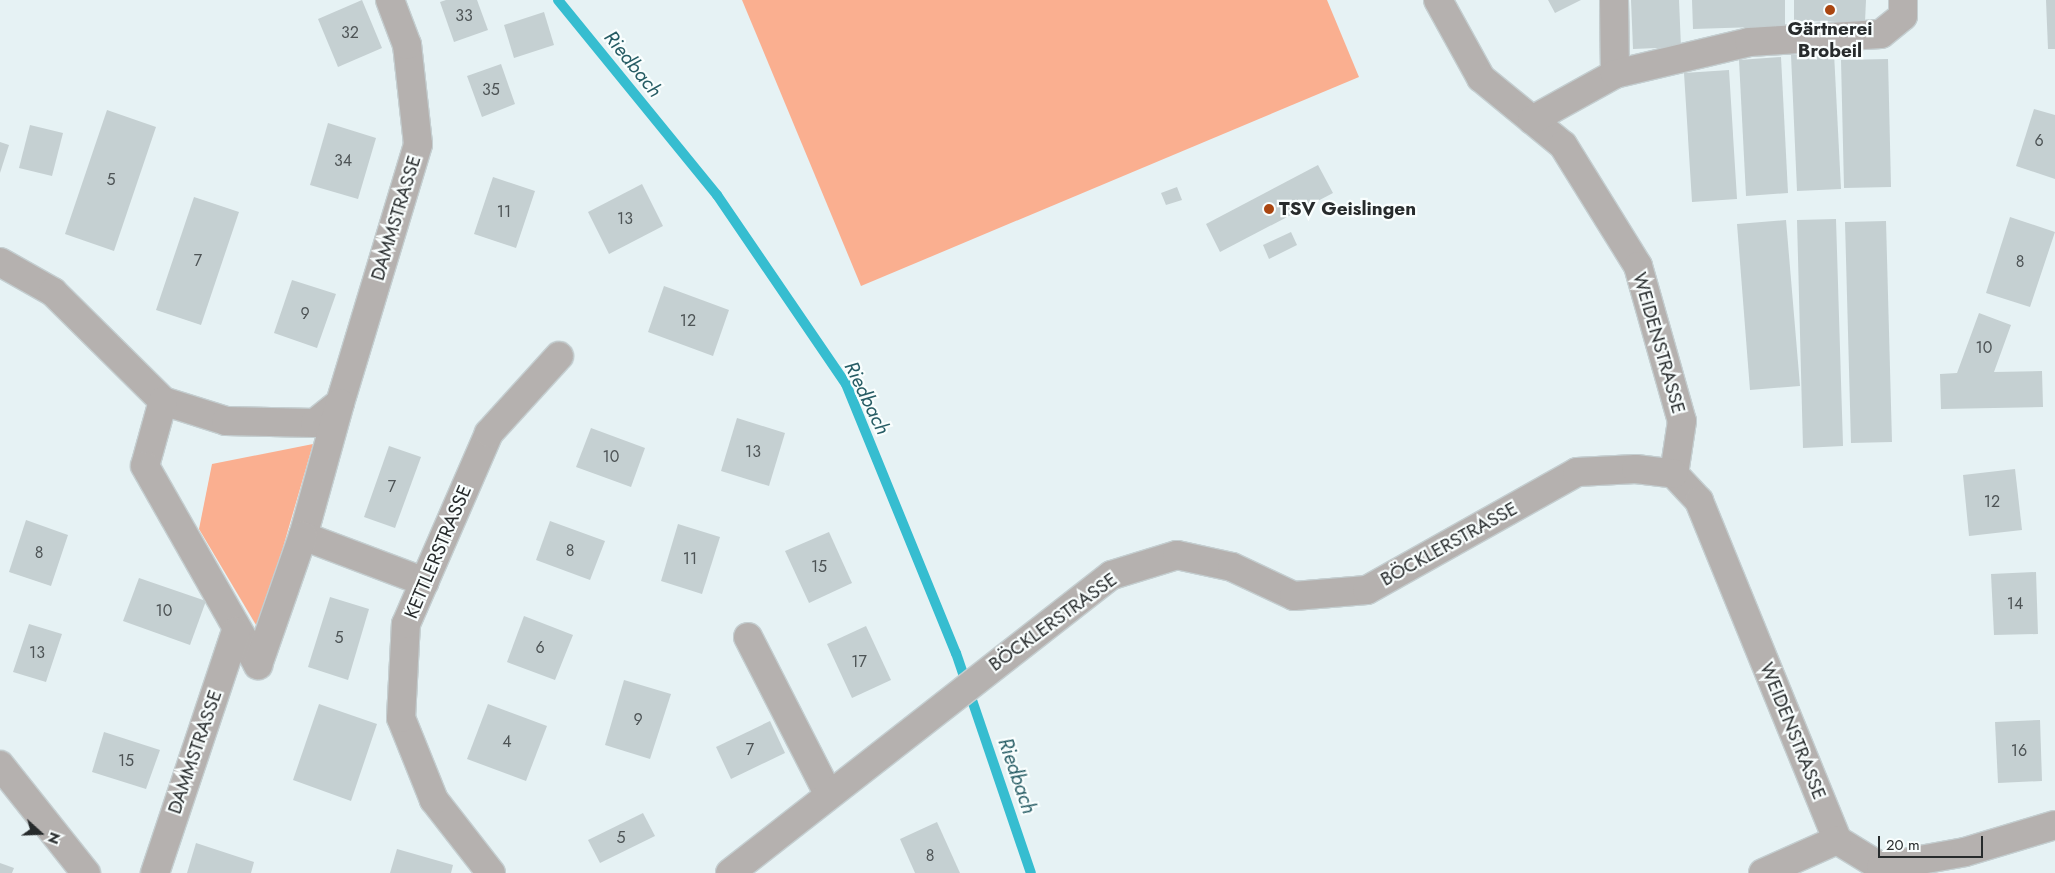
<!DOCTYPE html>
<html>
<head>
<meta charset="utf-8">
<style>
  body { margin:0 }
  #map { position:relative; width:2055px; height:873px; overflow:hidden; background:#e6f2f4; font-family:Jost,sans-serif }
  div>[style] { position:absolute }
  .green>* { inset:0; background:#faaf90 }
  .stream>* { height:10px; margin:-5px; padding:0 5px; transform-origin:5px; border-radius:5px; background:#36bdd0 }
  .building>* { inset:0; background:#c5d0d2 }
  .roads { filter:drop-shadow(1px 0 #c4ced0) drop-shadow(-1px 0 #c4ced0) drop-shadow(0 1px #c4ced0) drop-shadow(0 -1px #c4ced0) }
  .minor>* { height:28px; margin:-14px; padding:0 14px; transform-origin:14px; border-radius:14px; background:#b5b1af }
  .dots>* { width:14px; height:14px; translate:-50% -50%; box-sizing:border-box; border:2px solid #f9fefe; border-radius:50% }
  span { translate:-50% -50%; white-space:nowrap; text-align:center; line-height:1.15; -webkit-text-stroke:4.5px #f9fefe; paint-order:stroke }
  .number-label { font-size:16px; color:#4e5456 }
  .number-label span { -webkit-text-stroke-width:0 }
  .poi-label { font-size:19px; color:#272b2c; font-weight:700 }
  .left { translate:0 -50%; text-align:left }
  .street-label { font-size:19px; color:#272b2c }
  .water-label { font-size:20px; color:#265c64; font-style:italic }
  .north { position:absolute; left:15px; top:808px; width:50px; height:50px; -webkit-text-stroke:4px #f9fefe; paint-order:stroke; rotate:110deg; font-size:14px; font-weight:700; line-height:20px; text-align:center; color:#272b2c }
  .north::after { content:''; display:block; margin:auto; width:18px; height:22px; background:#272b2c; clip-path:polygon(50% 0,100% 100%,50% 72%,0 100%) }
  .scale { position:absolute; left:1878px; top:836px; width:105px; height:22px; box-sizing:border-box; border:2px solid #272b2c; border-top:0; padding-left:6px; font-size:15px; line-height:18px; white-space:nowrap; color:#272b2c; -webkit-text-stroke:4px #f9fefe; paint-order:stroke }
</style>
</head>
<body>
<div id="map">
  <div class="green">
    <div style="clip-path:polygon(742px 0,1327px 0,1359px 77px,861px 286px)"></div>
    <div style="clip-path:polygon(313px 444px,259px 630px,199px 529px,212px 464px)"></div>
  </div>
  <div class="stream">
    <div style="left:558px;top:0;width:252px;rotate:50.8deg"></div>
    <div style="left:717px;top:195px;width:229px;rotate:55.7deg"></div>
    <div style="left:846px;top:384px;width:291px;rotate:67.8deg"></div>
    <div style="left:956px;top:653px;width:232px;rotate:71.2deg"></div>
  </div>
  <div class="building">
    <div style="clip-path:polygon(362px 0,382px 48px,338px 67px,318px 19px)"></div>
    <div style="clip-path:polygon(446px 0,477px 0,488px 30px,454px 42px,440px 2px)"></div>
    <div style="clip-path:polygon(1548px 0,1581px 0,1555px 13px)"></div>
    <div style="clip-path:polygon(1631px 0,1679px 0,1681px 47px,1633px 49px)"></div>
    <div style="clip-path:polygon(1692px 0,1785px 0,1785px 26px,1693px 29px)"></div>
    <div style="clip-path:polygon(1794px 0,1866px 0,1865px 22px,1794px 21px)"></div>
    <div style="clip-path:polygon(2046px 0,2055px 0,2055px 49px,2048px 49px)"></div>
    <div style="clip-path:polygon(544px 12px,554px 45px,514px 58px,504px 25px)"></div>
    <div style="clip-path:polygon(1834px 53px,1841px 189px,1797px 191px,1791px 55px)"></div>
    <div style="clip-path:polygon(1781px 57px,1788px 193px,1746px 196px,1739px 60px)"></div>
    <div style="clip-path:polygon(1888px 59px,1891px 187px,1844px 188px,1841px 60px)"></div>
    <div style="clip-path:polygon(501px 64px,515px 104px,482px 117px,467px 76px)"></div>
    <div style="clip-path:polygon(1729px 70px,1737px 199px,1692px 202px,1684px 73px)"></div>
    <div style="clip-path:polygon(2034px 109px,2055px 115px,2055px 179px,2016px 166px)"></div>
    <div style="clip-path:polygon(107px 110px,156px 127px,114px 251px,65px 234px)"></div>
    <div style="clip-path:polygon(328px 123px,376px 138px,358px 199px,310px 185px)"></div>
    <div style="clip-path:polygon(30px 125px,63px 133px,52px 176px,19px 168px)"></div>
    <div style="clip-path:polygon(0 142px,9px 145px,0 173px)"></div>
    <div style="clip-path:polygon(1318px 165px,1333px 193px,1220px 252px,1206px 224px)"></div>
    <div style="clip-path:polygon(493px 177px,535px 191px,516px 248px,474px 234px)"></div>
    <div style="clip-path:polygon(642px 184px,663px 226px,609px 254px,588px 212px)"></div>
    <div style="clip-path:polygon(1177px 187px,1182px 200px,1166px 205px,1161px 193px)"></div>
    <div style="clip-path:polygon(194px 197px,239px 212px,201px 325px,156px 310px)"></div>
    <div style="clip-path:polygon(2010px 217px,2055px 232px,2030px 307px,1986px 293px)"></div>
    <div style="clip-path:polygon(1836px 219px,1843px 446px,1803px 448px,1797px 220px)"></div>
    <div style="clip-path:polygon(1786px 220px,1800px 386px,1750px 390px,1737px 224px)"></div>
    <div style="clip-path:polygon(1886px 221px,1892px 442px,1851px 443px,1845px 222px)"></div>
    <div style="clip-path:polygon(1291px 232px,1297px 245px,1269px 259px,1263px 245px)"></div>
    <div style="clip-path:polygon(292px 280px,336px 294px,317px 348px,274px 333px)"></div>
    <div style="clip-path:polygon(664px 286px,729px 310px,713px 356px,648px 332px)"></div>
    <div style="clip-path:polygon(1979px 313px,2011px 325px,1994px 372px,2042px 371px,2043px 407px,1941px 409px,1940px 374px,1957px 373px)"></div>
    <div style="clip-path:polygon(737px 418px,785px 433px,769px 486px,721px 471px)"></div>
    <div style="clip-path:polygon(591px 428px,645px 448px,631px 487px,576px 467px)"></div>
    <div style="clip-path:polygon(389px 446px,421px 457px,395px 528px,364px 517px)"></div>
    <div style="clip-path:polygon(2015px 469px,2022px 530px,1969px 536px,1963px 475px)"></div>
    <div style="clip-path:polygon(26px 520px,68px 535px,51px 586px,9px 572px)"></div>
    <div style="clip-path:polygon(550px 521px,605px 541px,590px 580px,536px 560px)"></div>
    <div style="clip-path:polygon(678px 524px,720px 537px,702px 594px,661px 581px)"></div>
    <div style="clip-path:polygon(829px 532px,852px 583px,809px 603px,785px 551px)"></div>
    <div style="clip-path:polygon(2036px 572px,2038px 634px,1994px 635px,1991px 574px)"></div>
    <div style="clip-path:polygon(139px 578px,206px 601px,190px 645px,123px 621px)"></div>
    <div style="clip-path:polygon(330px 597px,369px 609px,348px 680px,308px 667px)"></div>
    <div style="clip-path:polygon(524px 616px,573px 635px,555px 680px,507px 662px)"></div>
    <div style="clip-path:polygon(29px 624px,62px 634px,46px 682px,13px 672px)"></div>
    <div style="clip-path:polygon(866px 626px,891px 680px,852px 698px,827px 644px)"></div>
    <div style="clip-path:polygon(624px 680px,671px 694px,650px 759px,605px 745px)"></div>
    <div style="clip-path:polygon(319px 704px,377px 724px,351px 801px,293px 780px)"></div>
    <div style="clip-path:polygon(488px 704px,547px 726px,526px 781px,467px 759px)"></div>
    <div style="clip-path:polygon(2040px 720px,2042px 781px,1998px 783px,1995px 722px)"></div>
    <div style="clip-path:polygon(770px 721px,785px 753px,731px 779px,716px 747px)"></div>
    <div style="clip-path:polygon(104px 732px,160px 750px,146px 789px,92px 772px)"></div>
    <div style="clip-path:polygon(643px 813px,655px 836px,600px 863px,588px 840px)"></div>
    <div style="clip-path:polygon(937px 822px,960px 873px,915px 873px,900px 839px)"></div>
    <div style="clip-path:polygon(196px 843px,254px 862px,251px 873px,187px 873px)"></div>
    <div style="clip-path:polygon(397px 849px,453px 865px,451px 873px,390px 873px)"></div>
    <div style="clip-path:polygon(0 863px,14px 868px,12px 873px,0 873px)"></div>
  </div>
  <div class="roads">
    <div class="minor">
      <div style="left:1438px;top:0;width:89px;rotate:61.1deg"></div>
      <div style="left:1481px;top:78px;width:106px;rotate:39.3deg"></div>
      <div style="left:1563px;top:145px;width:142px;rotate:58.2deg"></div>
      <div style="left:1638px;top:266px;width:161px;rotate:74.2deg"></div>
      <div style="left:1682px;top:421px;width:54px;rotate:98.6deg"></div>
      <div style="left:1674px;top:474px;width:37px;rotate:47deg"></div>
      <div style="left:1699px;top:501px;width:366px;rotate:67.8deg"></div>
      <div style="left:1837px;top:840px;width:52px;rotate:31.5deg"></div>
      <div style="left:1881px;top:867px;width:7px;rotate:63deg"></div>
      <div style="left:1614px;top:0;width:74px;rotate:89.2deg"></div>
      <div style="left:1532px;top:120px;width:95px;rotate:-29deg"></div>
      <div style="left:1615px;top:74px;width:138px;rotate:-13.4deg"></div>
      <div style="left:1749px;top:42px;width:132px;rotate:-3.5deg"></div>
      <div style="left:1881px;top:34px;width:28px;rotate:-39deg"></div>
      <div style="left:1903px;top:16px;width:16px;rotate:-90deg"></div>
      <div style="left:0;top:262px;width:61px;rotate:29.5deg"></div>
      <div style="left:53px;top:292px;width:155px;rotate:44.7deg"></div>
      <div style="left:163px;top:401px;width:66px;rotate:17.6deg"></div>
      <div style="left:226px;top:421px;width:89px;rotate:1.3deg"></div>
      <div style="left:315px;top:423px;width:32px;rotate:-39deg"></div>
      <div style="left:340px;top:403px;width:270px;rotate:-73.2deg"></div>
      <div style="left:418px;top:144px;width:100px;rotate:-96.3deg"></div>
      <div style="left:407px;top:45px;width:48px;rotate:-110.7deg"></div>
      <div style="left:163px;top:401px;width:67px;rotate:105.5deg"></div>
      <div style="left:145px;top:466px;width:229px;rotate:60.4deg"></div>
      <div style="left:340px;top:403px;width:138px;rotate:105.5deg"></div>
      <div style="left:303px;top:536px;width:130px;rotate:20.7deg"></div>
      <div style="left:748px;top:637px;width:175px;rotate:62.9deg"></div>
      <div style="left:258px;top:665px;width:137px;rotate:-70.8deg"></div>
      <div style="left:0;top:765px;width:138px;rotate:51.5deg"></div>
      <div style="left:1881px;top:867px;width:85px;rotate:-10.1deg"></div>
      <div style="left:1965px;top:852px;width:94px;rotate:-16.7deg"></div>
      <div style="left:155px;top:873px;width:255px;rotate:-71.5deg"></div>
      <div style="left:491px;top:873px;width:93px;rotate:-128deg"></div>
      <div style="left:434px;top:800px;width:88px;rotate:-111.9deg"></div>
      <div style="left:401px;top:718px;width:94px;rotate:-87deg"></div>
      <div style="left:406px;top:624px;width:208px;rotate:-66.5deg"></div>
      <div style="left:489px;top:433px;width:104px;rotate:-47.7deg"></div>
      <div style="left:730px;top:873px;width:484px;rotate:-38deg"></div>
      <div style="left:1112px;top:575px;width:68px;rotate:-17.1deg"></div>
      <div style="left:1177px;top:555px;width:56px;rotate:12.3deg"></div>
      <div style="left:1232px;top:567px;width:68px;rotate:25.1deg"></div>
      <div style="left:1294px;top:596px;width:73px;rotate:-4.7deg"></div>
      <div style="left:1367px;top:590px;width:241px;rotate:-29.3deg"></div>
      <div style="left:1577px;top:472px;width:59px;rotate:-2.9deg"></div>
      <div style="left:1636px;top:469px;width:38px;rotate:7deg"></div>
      <div style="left:1763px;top:873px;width:81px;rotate:-24deg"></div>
    </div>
  </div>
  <div class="dots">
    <div style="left:1830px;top:10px;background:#aa4611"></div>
    <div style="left:1269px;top:209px;background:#aa4611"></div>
  </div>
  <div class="number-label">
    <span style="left:464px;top:16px">33</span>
    <span style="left:350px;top:33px">32</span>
    <span style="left:491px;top:90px">35</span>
    <span style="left:2039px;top:141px">6</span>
    <span style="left:343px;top:161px">34</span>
    <span style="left:111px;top:180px">5</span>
    <span style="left:504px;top:212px">11</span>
    <span style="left:625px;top:219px">13</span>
    <span style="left:198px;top:261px">7</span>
    <span style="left:2020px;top:262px">8</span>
    <span style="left:305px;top:314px">9</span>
    <span style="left:688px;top:321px">12</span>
    <span style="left:1984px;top:348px">10</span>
    <span style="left:753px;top:452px">13</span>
    <span style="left:611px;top:457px">10</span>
    <span style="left:392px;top:487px">7</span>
    <span style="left:1992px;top:502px">12</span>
    <span style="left:570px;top:551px">8</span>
    <span style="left:39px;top:553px">8</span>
    <span style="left:690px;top:559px">11</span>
    <span style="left:819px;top:567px">15</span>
    <span style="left:2015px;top:604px">14</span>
    <span style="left:164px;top:611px">10</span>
    <span style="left:339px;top:638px">5</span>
    <span style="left:540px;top:648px">6</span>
    <span style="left:37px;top:653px">13</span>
    <span style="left:859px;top:662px">17</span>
    <span style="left:638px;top:720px">9</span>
    <span style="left:507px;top:742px">4</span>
    <span style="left:750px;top:750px">7</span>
    <span style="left:2019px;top:751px">16</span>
    <span style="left:126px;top:761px">15</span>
    <span style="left:621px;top:838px">5</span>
    <span style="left:930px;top:856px">8</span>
  </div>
  <div class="poi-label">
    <span style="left:1830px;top:40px">Gärtnerei<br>Brobeil</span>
    <span class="left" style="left:1279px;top:209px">TSV Geislingen</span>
  </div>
  <div class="street-label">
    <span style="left:396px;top:218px;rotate:-73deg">DAMMSTRASSE</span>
    <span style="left:1659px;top:343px;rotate:74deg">WEIDENSTRASSE</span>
    <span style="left:1449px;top:544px;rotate:-29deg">BÖCKLERSTRASSE</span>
    <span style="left:438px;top:552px;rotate:-67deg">KETTLERSTRASSE</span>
    <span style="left:1053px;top:622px;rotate:-36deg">BÖCKLERSTRASSE</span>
    <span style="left:1793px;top:731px;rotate:68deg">WEIDENSTRASSE</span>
    <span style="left:195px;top:752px;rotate:-71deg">DAMMSTRASSE</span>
  </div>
  <div class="water-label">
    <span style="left:633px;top:64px;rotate:51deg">Riedbach</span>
    <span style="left:867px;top:398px;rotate:64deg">Riedbach</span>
    <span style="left:1017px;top:776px;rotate:71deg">Riedbach</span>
  </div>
  <div class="north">N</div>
  <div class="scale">20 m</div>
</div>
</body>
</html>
